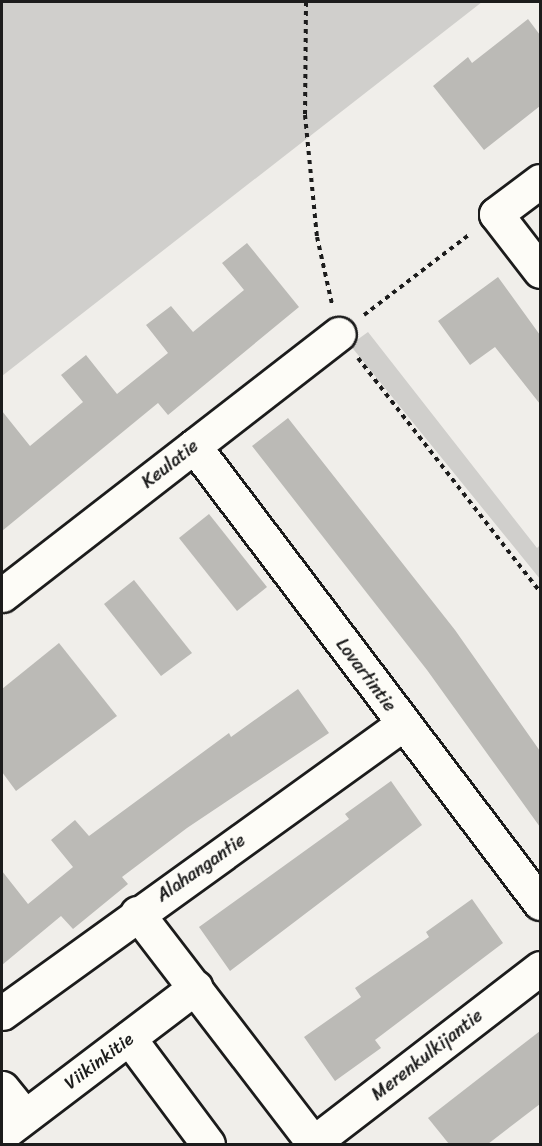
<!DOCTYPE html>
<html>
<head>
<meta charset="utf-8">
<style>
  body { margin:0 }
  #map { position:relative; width:542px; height:1146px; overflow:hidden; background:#f0eeea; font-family:Sriracha,sans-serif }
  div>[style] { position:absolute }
  .green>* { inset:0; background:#d0cfcc }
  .building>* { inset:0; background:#bbbab6 }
  .path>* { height:4px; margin-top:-2px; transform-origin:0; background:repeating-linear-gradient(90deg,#1c1c1c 0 4.5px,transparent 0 9px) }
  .roads { filter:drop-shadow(2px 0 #1c1c1c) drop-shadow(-2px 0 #1c1c1c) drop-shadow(0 2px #1c1c1c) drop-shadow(0 -2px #1c1c1c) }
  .minor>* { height:33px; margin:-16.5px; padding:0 16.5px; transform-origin:16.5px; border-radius:16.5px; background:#fdfcf7 }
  span { translate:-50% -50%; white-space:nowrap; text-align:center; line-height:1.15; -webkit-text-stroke:4.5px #fdfcf7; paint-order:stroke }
  .street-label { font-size:18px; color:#1c1c1c }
  .frame { position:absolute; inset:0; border:3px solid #1c1c1c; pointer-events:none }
</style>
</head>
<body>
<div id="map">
  <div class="green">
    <div style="clip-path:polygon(2px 2px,482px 2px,2px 376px)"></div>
    <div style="clip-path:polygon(368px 332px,537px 548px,540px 545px,540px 579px,350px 345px)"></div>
  </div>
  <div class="building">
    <div style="clip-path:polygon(528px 19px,540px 35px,540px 106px,484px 150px,433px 86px,468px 57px,472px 63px)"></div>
    <div style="clip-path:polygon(247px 243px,299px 307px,168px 415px,158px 403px,2px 531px,2px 411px,30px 446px,83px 402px,61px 375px,86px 355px,117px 394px,168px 353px,146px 325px,171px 306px,193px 332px,244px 290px,222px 263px)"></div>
    <div style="clip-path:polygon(498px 277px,540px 335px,540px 404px,495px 347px,470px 365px,438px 321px)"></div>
    <div style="clip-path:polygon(288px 418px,455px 630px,540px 751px,540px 827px,427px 670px,252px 446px)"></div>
    <div style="clip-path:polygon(209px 514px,267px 587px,237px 611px,179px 538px)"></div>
    <div style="clip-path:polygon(134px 580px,192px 653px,161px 676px,104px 604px)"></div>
    <div style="clip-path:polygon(59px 643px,117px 716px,16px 791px,2px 772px,2px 689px)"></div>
    <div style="clip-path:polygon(298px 689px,329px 733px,187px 828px,122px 877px,128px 884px,73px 929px,61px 916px,2px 965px,2px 871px,28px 904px,73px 867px,51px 840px,75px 820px,89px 836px,229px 733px,231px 737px)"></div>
    <div style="clip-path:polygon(391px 781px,422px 825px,230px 971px,199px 927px,349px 819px,345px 814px)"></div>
    <div style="clip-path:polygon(472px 899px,503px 943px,375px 1040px,381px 1048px,335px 1081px,304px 1037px,361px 997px,355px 988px,429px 937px,426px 932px)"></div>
    <div style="clip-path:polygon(540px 1031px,540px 1104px,488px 1144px,449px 1144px,428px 1118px)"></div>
  </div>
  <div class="path">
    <div style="left:306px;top:2px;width:113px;rotate:90.5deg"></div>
    <div style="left:305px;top:115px;width:123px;rotate:84.4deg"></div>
    <div style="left:317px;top:237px;width:69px;rotate:77.4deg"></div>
    <div style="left:364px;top:315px;width:133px;rotate:-37.4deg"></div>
    <div style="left:358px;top:358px;width:296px;rotate:52.1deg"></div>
  </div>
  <div class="roads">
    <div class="minor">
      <div style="left:540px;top:181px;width:55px;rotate:143.1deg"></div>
      <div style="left:496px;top:214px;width:72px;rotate:52.3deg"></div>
      <div style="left:194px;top:446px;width:573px;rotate:52.87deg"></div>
      <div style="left:2px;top:595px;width:426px;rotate:-37.8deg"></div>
      <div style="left:137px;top:913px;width:291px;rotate:52.5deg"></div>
      <div style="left:2px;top:1013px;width:494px;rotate:-35.8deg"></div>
      <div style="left:129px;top:1038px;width:132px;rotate:53.3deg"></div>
      <div style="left:2px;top:1088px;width:36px;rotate:51deg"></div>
      <div style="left:2px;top:1134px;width:243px;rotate:-37.2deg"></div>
      <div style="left:313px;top:1143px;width:287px;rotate:-37.6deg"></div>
    </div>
  </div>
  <div class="street-label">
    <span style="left:170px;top:464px;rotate:-38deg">Keulatie</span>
    <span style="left:366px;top:675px;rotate:53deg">Lovartintie</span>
    <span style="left:201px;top:868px;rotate:-35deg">Alahangantie</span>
    <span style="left:427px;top:1055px;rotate:-38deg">Merenkulkijantie</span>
    <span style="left:99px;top:1061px;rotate:-37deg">Viikinkitie</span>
  </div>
  <div class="frame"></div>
</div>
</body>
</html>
